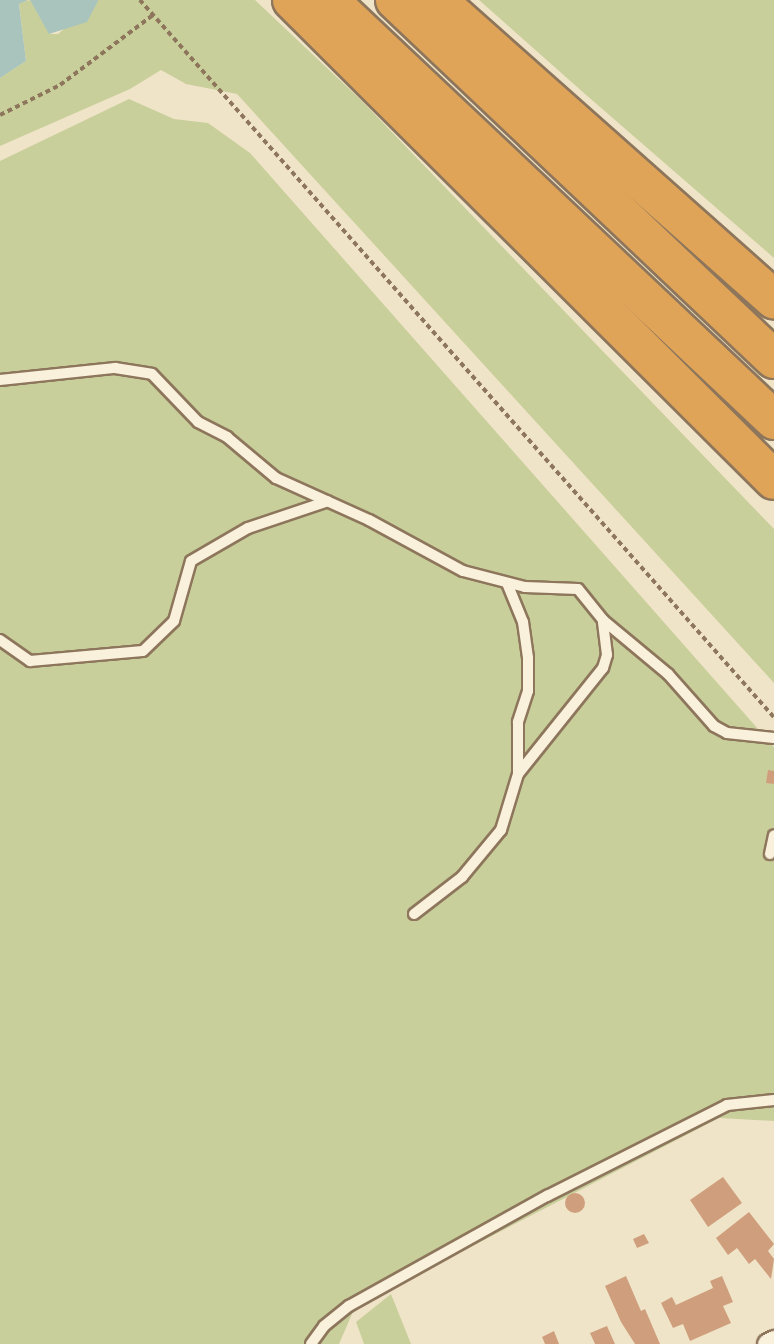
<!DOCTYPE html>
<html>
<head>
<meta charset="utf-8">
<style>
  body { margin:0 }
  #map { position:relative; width:774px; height:1344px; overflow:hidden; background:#f0e4c8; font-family:Merriweather,serif }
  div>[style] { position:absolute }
  .green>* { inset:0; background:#c9cf9b }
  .water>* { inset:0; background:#a9c4bc }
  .building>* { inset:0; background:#cf9f7d }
  .round { border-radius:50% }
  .path>* { height:3.5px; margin-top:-1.75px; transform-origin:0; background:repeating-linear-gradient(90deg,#8d765c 0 5px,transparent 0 8.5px) }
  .roads { filter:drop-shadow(2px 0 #8d765c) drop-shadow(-2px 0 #8d765c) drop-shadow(0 2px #8d765c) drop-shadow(0 -2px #8d765c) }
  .service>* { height:10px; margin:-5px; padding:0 5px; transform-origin:5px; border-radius:5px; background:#faf1dc }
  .minor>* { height:21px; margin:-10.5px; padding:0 10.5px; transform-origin:10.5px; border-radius:10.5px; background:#faf1dc }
  .motorway>* { height:38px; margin:-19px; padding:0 19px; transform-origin:19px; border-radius:19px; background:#e0a458 }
  span { translate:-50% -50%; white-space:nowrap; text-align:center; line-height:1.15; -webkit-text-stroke:6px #f7eed8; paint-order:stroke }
</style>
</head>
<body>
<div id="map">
  <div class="green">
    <div style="clip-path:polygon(30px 0,50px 34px,58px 34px,98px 0,255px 0,362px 101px,774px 529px,774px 683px,237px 94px,186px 84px,161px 70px,130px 89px,0 146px,0 78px,26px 61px,19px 3px)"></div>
    <div style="clip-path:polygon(479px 0,774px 0,774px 258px,585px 94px)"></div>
    <div style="clip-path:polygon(129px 99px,174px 119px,208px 123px,250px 153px,774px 747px,774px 1121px,719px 1118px,355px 1307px,339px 1344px,0 1344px,0 161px)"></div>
    <div style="clip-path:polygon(391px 1294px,411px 1344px,364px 1344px,356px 1322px)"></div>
  </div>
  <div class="water">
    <div style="clip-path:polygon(0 0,28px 0,19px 4px,26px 61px,0 78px)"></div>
    <div style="clip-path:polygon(30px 0,98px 0,98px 1px,87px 22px,49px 34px)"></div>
  </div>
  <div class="building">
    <div style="clip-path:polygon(768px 770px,774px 771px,774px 784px,766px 783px)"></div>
    <div style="clip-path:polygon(723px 1177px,742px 1203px,708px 1227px,690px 1200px)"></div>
    <div class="round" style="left:565px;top:1193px;width:20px;height:20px"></div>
    <div style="clip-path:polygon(749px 1212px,774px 1244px,768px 1251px,774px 1259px,771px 1279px,755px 1259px,749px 1264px,737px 1248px,728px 1255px,716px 1238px)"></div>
    <div style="clip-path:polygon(644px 1234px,649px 1243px,637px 1248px,633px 1239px)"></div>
    <div style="clip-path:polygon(626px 1276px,641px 1311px,645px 1309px,660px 1344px,635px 1344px,621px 1322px,605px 1286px)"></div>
    <div style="clip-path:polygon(722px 1276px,733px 1302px,723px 1306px,731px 1323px,690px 1341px,683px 1324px,673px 1328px,661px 1303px,672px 1297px,676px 1305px,713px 1288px,710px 1281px)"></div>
    <div style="clip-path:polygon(607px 1326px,615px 1344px,595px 1344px,590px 1333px)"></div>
    <div style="clip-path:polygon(554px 1331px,559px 1344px,545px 1344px,542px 1337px)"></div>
  </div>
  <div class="path">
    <div style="left:140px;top:0;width:957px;rotate:48.52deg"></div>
    <div style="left:0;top:115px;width:67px;rotate:-26.6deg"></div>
    <div style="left:60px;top:85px;width:116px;rotate:-37deg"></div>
  </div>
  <div class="roads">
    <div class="service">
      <div style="left:0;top:380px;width:116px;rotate:-6deg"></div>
      <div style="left:115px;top:368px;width:37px;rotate:9deg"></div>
      <div style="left:152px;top:374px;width:66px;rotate:46.2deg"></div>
      <div style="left:198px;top:422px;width:33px;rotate:27deg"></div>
      <div style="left:227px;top:437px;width:64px;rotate:39.9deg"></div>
      <div style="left:276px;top:478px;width:102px;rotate:24.3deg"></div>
      <div style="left:369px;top:520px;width:107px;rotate:28.5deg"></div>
      <div style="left:463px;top:571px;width:64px;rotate:14.5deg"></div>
      <div style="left:525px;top:587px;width:53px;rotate:2.2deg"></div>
      <div style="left:578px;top:589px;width:40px;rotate:51deg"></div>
      <div style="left:603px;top:620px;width:85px;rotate:39.7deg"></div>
      <div style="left:668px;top:674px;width:69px;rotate:48.5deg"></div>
      <div style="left:714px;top:726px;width:15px;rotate:28deg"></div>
      <div style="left:727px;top:733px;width:47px;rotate:6.1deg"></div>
      <div style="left:507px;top:583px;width:42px;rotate:67.7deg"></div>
      <div style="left:523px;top:622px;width:36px;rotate:82deg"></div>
      <div style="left:528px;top:658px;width:33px;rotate:90deg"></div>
      <div style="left:528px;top:691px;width:33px;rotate:108deg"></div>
      <div style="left:518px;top:722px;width:52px;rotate:90deg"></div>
      <div style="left:0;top:640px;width:37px;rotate:35deg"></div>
      <div style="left:30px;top:661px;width:113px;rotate:-5.1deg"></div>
      <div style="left:143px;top:651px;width:43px;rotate:-44.1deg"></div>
      <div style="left:174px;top:621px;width:62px;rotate:-74.2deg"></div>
      <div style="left:191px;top:561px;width:66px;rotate:-30.1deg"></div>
      <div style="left:248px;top:528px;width:84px;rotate:-18.6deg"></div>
      <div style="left:770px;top:854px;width:19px;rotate:-78deg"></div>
      <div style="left:414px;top:914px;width:61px;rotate:-37.6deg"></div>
      <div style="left:462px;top:877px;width:61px;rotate:-50.3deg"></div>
      <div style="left:501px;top:830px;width:59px;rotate:-73.1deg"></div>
      <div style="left:518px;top:774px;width:136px;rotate:-51.3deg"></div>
      <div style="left:603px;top:668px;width:14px;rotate:-73deg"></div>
      <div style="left:607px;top:655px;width:35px;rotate:-97deg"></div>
      <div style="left:311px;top:1344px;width:22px;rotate:-54deg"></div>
      <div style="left:324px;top:1326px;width:32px;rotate:-39deg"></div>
      <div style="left:349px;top:1306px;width:227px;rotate:-29.1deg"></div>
      <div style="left:547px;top:1196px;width:202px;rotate:-26.8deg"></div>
      <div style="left:727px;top:1105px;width:47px;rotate:-6.1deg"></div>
    </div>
    <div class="minor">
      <div style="left:768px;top:1344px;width:7px;rotate:-27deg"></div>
    </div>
    <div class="motorway">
      <div style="left:292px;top:0;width:680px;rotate:44.88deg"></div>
      <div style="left:329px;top:0;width:612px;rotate:43.34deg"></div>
      <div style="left:395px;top:0;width:522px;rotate:43.45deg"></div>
      <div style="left:437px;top:0;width:451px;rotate:41.6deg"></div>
    </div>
  </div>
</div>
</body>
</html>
